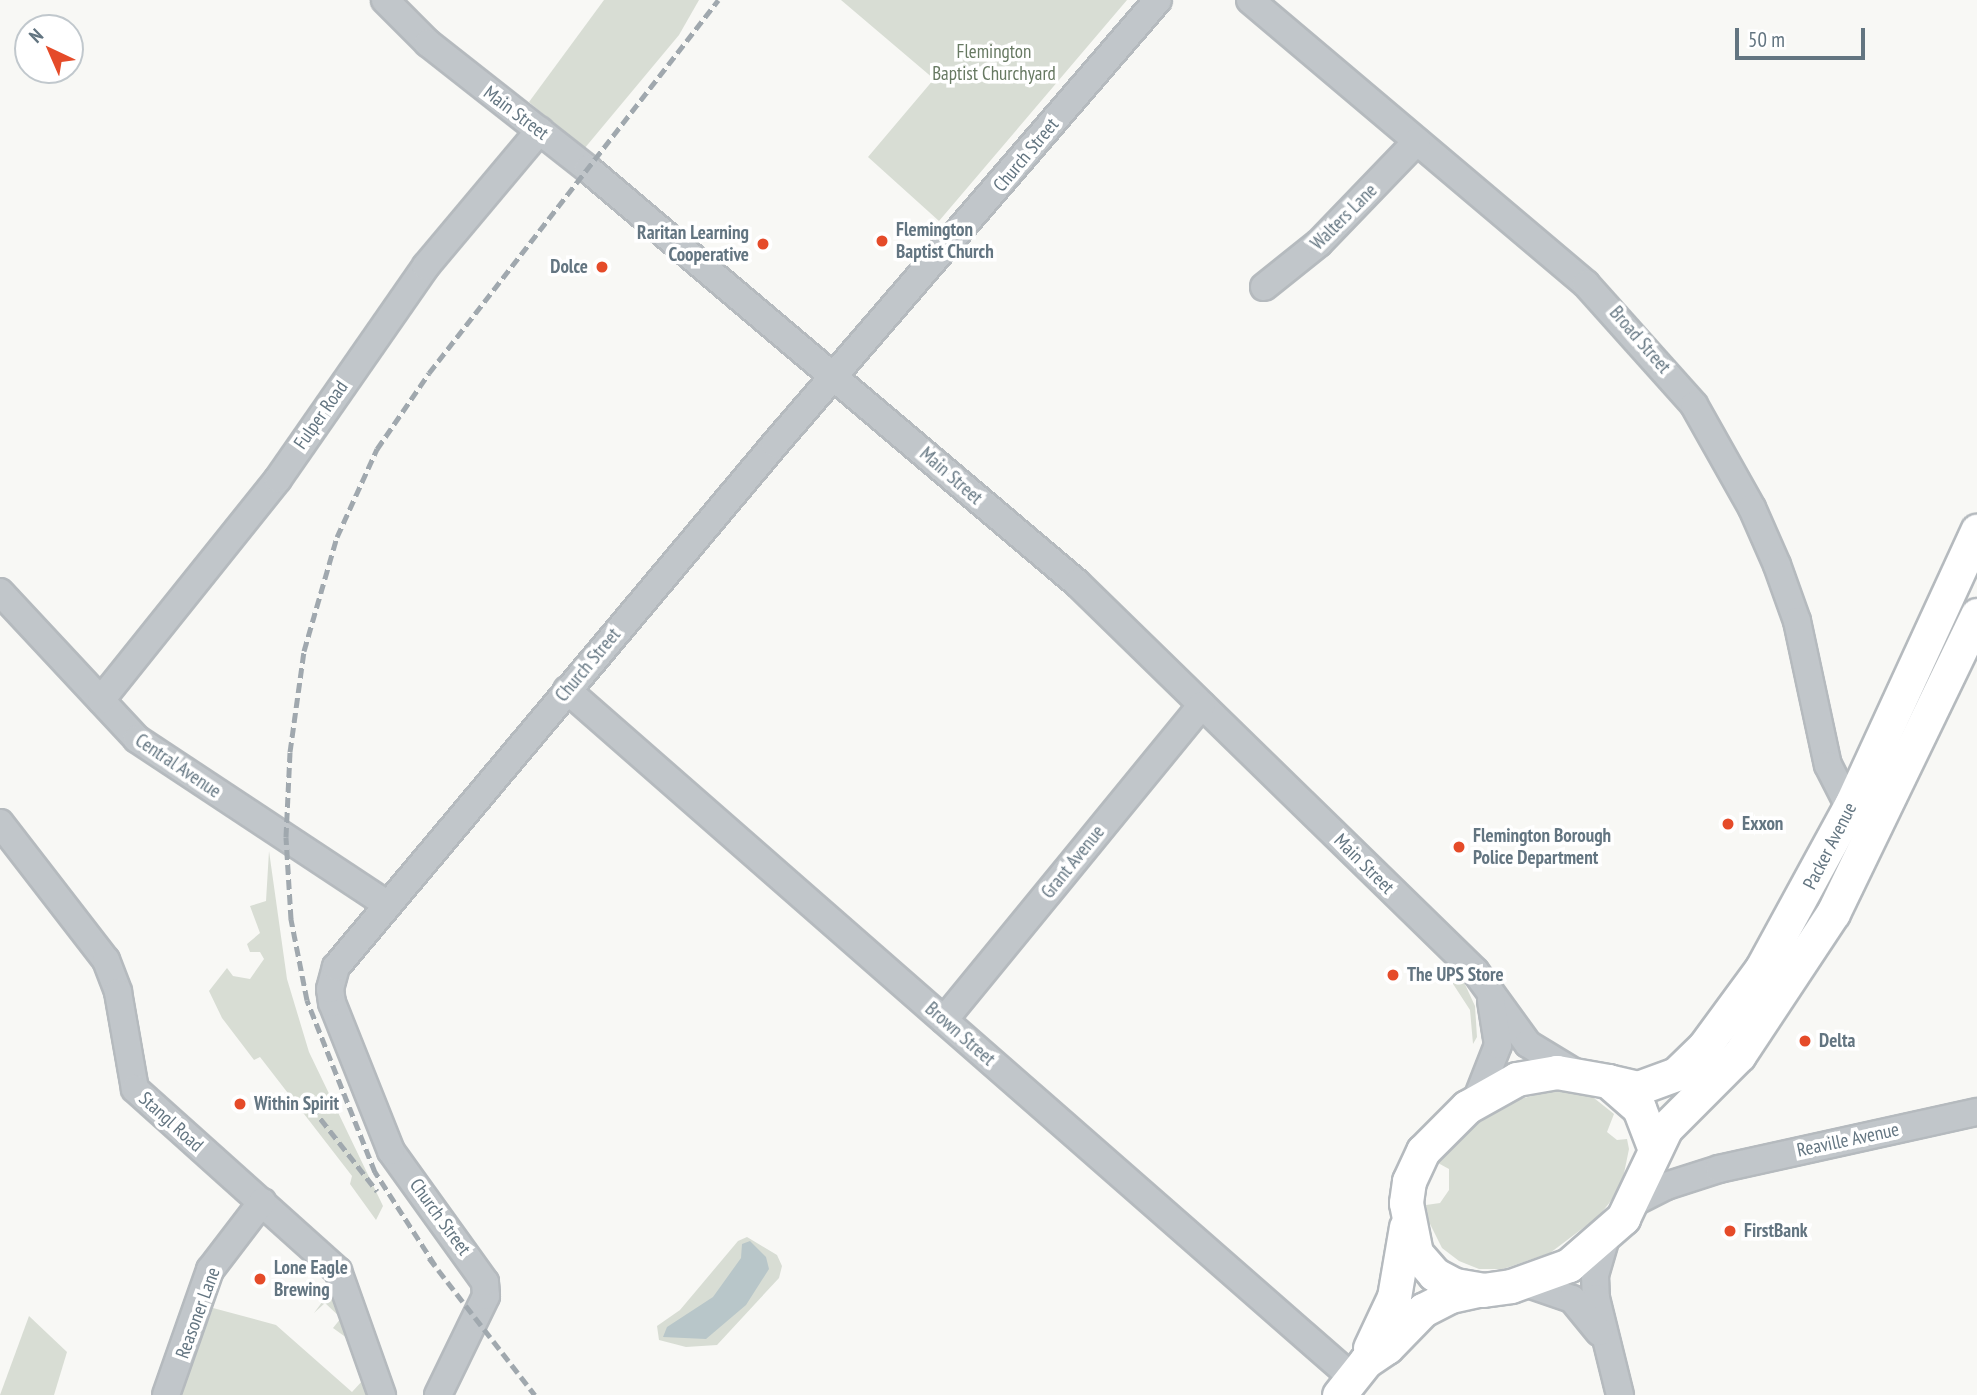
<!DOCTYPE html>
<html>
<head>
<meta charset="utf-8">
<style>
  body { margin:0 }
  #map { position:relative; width:1977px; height:1395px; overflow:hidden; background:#f8f8f5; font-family:"PT Sans Narrow",sans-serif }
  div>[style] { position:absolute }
  .green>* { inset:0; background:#d8ddd4 }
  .water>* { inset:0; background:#b8c6c9 }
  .roads { filter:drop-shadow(2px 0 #b5babe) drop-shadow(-2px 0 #b5babe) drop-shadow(0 2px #b5babe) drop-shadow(0 -2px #b5babe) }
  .minor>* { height:26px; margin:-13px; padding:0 13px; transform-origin:13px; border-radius:13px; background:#c1c6ca }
  .major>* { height:33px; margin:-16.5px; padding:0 16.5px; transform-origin:16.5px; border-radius:16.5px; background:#fff }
  .rail>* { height:5px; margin-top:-2.5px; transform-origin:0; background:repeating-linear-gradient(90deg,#a0a8ae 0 10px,transparent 0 15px) }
  .dots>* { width:19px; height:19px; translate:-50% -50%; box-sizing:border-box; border:4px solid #fff; border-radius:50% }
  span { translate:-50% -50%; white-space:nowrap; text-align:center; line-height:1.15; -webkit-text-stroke:7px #fff; paint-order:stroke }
  .park-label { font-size:19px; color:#677962 }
  .street-label { font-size:19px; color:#637581 }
  .poi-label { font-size:19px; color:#637581; font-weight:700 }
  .left { translate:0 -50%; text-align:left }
  .right { translate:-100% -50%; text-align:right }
  .north { position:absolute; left:14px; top:14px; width:70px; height:70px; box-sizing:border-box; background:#fff; border:2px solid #c1c8cd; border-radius:50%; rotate:316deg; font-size:19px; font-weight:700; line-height:28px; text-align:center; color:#637581 }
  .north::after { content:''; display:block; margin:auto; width:24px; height:32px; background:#e54b29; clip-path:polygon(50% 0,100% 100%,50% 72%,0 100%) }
  .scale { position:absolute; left:1735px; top:28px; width:130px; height:32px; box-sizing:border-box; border:4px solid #637581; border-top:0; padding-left:9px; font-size:21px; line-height:24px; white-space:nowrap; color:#637581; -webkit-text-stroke:5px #fff; paint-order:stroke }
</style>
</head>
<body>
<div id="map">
  <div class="green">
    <div style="clip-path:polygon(604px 0,699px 0,679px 35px,584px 149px,529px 102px)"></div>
    <div style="clip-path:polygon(841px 0,1127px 0,939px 221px,868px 157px,934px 79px)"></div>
    <div style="clip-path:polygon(269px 851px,287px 979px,309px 1052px,383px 1206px,376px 1220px,350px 1184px,352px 1176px,260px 1057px,254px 1060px,222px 1018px,209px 991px,227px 968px,233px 976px,250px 979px,264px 959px,260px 952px,250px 952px,247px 944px,260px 933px,250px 906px,266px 901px)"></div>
    <div style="clip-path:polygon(1447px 966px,1463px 980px,1475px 1006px,1477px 1037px,1473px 1044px,1470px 1010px,1444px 970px)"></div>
    <div style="clip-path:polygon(1563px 1088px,1589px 1094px,1614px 1114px,1607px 1132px,1617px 1140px,1627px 1139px,1629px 1149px,1621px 1188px,1599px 1216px,1550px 1253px,1503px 1269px,1479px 1269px,1459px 1261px,1442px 1248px,1429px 1222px,1426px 1205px,1440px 1203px,1449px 1190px,1449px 1169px,1438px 1163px,1456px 1139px,1509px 1102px)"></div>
    <div style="clip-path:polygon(747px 1237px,777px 1255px,782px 1266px,779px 1278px,717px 1345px,686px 1347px,659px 1340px,657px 1326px,680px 1310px,738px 1241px)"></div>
    <div style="clip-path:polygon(331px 1290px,351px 1341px,333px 1328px,341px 1318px,325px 1303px,314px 1313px)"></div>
    <div style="clip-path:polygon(213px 1308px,276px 1325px,352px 1392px,364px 1379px,373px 1395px,179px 1395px)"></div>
    <div style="clip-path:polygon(29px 1316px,67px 1352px,54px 1395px,0 1395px)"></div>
  </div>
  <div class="water">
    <div style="clip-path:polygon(750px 1241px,766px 1257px,769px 1269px,746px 1305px,706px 1339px,663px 1337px,667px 1327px,713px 1297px,741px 1258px,742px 1244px)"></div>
  </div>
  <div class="roads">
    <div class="minor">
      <div style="left:385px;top:0;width:61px;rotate:45deg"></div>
      <div style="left:428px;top:43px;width:204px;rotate:38.2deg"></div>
      <div style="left:588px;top:169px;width:641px;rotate:40.25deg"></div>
      <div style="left:1077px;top:583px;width:556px;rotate:44.27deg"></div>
      <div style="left:1475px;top:971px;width:90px;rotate:54deg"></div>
      <div style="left:1528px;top:1044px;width:54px;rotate:31.3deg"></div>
      <div style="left:1250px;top:0;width:440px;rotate:40.2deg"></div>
      <div style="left:1586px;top:284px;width:162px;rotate:48.2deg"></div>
      <div style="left:1694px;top:405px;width:118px;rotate:60.6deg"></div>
      <div style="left:1752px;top:508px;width:62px;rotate:66.3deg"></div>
      <div style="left:1777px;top:565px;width:59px;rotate:70.3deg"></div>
      <div style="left:1797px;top:621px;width:147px;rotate:77.9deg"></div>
      <div style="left:1828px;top:765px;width:59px;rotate:63deg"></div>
      <div style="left:1264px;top:287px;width:70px;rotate:-38.7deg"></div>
      <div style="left:1319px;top:243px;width:141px;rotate:-46.1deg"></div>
      <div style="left:0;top:592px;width:201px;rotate:47deg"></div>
      <div style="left:137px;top:739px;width:299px;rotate:33.5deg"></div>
      <div style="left:567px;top:690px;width:1045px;rotate:41.2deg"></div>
      <div style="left:101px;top:700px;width:283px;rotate:-51.3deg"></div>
      <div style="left:278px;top:479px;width:259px;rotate:-55.2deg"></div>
      <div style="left:426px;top:266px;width:177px;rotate:-50deg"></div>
      <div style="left:0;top:823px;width:173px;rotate:52.3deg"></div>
      <div style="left:106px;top:960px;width:34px;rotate:69deg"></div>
      <div style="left:118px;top:992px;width:98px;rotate:80.1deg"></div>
      <div style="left:135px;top:1089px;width:273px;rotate:41.9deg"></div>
      <div style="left:338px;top:1271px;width:132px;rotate:70.5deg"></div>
      <div style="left:944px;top:1020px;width:407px;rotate:-50.7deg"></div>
      <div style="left:1476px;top:1101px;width:60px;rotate:-68.6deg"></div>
      <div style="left:1498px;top:1045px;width:45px;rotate:-99deg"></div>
      <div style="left:1633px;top:1203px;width:37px;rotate:-27deg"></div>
      <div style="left:1666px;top:1186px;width:56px;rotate:-17.8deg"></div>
      <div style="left:1719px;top:1169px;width:264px;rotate:-12.5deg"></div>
      <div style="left:1607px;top:1234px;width:43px;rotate:106.3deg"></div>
      <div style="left:1595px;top:1275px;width:23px;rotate:88deg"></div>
      <div style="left:1596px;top:1298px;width:100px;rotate:76.1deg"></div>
      <div style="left:1525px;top:1283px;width:50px;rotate:18.8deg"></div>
      <div style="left:1572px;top:1299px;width:43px;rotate:50.7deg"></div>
      <div style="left:166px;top:1395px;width:133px;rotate:-70.6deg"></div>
      <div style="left:210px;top:1270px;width:86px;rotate:-52.6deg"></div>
      <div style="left:438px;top:1395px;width:110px;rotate:-64.1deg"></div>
      <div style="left:486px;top:1296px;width:14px;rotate:-94deg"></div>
      <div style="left:485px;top:1282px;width:161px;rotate:-125.7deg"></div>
      <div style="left:391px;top:1151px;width:159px;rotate:-111.7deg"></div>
      <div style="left:332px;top:1003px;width:14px;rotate:-98deg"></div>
      <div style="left:330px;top:989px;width:23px;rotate:-75deg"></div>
      <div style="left:336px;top:967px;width:683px;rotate:-49.99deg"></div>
      <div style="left:775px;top:444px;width:586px;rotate:-49.22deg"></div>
    </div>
    <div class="major">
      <div style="left:1608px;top:1081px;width:31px;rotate:13deg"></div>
      <div style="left:1638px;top:1088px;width:40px;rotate:-20.2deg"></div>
      <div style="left:1676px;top:1074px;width:39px;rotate:-44deg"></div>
      <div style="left:1704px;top:1047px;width:98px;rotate:-53.7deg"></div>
      <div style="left:1762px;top:968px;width:186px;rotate:-61.4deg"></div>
      <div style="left:1851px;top:805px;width:302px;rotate:-65.3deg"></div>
      <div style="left:1654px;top:1147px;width:42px;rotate:-111deg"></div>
      <div style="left:1639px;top:1108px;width:41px;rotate:-138.9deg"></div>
      <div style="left:1608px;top:1081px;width:52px;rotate:-170deg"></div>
      <div style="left:1557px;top:1072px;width:41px;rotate:170.1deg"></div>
      <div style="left:1517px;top:1079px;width:57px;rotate:150.8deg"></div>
      <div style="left:1467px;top:1107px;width:62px;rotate:135deg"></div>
      <div style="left:1423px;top:1151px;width:33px;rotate:115deg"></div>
      <div style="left:1409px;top:1181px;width:22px;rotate:98deg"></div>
      <div style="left:1406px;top:1203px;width:51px;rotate:78.7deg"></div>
      <div style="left:1416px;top:1253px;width:28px;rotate:49deg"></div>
      <div style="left:1434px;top:1274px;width:24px;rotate:28deg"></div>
      <div style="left:1455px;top:1285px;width:28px;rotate:10deg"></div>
      <div style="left:1483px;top:1290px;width:28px;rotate:-8deg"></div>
      <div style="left:1511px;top:1286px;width:62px;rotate:-19.9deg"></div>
      <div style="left:1569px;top:1265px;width:72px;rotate:-41deg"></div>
      <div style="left:1623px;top:1218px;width:100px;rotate:-64.5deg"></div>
      <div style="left:1666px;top:1128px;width:103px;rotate:-45deg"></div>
      <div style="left:1739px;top:1055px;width:170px;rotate:-56.5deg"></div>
      <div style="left:1833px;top:913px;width:331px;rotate:-64.2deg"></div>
      <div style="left:1370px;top:1348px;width:56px;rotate:-64.8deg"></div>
      <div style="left:1394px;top:1297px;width:71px;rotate:-80.3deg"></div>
      <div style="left:1339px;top:1395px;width:43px;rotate:-51.5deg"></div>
      <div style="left:1366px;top:1361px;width:25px;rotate:-34deg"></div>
      <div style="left:1387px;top:1347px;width:52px;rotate:-45.8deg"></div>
      <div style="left:1423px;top:1310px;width:30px;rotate:-27deg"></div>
      <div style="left:1450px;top:1296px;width:29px;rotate:-12deg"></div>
    </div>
  </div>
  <div class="rail">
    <div style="left:302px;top:1095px;width:122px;rotate:52deg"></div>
    <div style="left:429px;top:1258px;width:173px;rotate:52.3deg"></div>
    <div style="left:435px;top:1265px;width:111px;rotate:-122.8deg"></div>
    <div style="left:375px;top:1172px;width:185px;rotate:-111.6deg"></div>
    <div style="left:307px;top:1000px;width:83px;rotate:-101.2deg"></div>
    <div style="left:291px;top:919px;width:82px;rotate:-93.5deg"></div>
    <div style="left:286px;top:837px;width:85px;rotate:-87.3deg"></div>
    <div style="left:290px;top:752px;width:102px;rotate:-82.1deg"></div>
    <div style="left:304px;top:651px;width:119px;rotate:-73.9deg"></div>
    <div style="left:337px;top:537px;width:97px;rotate:-65.6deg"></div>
    <div style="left:377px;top:449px;width:92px;rotate:-55.6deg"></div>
    <div style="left:429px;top:373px;width:472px;rotate:-52.2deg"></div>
  </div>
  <div class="dots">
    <div style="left:882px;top:241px;background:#e54b29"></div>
    <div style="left:763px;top:244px;background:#e54b29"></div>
    <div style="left:602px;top:267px;background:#e54b29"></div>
    <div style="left:1728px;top:824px;background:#e54b29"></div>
    <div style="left:1459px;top:847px;background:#e54b29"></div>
    <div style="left:1393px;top:975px;background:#e54b29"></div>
    <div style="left:1805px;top:1041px;background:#e54b29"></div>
    <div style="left:240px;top:1104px;background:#e54b29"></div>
    <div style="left:1730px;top:1231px;background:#e54b29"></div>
    <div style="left:260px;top:1279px;background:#e54b29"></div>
  </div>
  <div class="park-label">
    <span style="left:994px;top:63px">Flemington<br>Baptist Churchyard</span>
  </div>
  <div class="street-label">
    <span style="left:516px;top:113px;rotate:37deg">Main Street</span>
    <span style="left:1026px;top:155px;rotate:-50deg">Church Street</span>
    <span style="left:1344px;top:217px;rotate:-45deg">Walters Lane</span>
    <span style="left:1640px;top:340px;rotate:49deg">Broad Street</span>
    <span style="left:321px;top:415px;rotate:-55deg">Fulper Road</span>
    <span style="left:951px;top:476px;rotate:41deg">Main Street</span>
    <span style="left:588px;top:665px;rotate:-50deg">Church Street</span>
    <span style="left:178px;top:766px;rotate:34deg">Central Avenue</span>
    <span style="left:1830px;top:846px;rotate:-63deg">Packer Avenue</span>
    <span style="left:1073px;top:862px;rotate:-51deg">Grant Avenue</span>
    <span style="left:1364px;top:864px;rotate:45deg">Main Street</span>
    <span style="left:960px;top:1034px;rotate:41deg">Brown Street</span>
    <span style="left:171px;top:1122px;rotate:42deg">Stangl Road</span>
    <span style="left:1848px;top:1140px;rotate:-12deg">Reaville Avenue</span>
    <span style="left:440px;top:1217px;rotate:54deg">Church Street</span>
    <span style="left:198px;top:1313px;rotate:-70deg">Reasoner Lane</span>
  </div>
  <div class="poi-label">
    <span class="left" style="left:896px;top:241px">Flemington<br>Baptist Church</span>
    <span class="right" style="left:749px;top:244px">Raritan Learning<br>Cooperative</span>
    <span class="right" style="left:588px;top:267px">Dolce</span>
    <span class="left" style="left:1742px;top:824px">Exxon</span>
    <span class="left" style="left:1473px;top:847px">Flemington Borough<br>Police Department</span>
    <span class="left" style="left:1407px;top:975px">The UPS Store</span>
    <span class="left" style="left:1819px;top:1041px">Delta</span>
    <span class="left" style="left:254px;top:1104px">Within Spirit</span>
    <span class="left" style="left:1744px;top:1231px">FirstBank</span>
    <span class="left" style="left:274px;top:1279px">Lone Eagle<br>Brewing</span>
  </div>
  <div class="north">N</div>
  <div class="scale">50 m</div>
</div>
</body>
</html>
